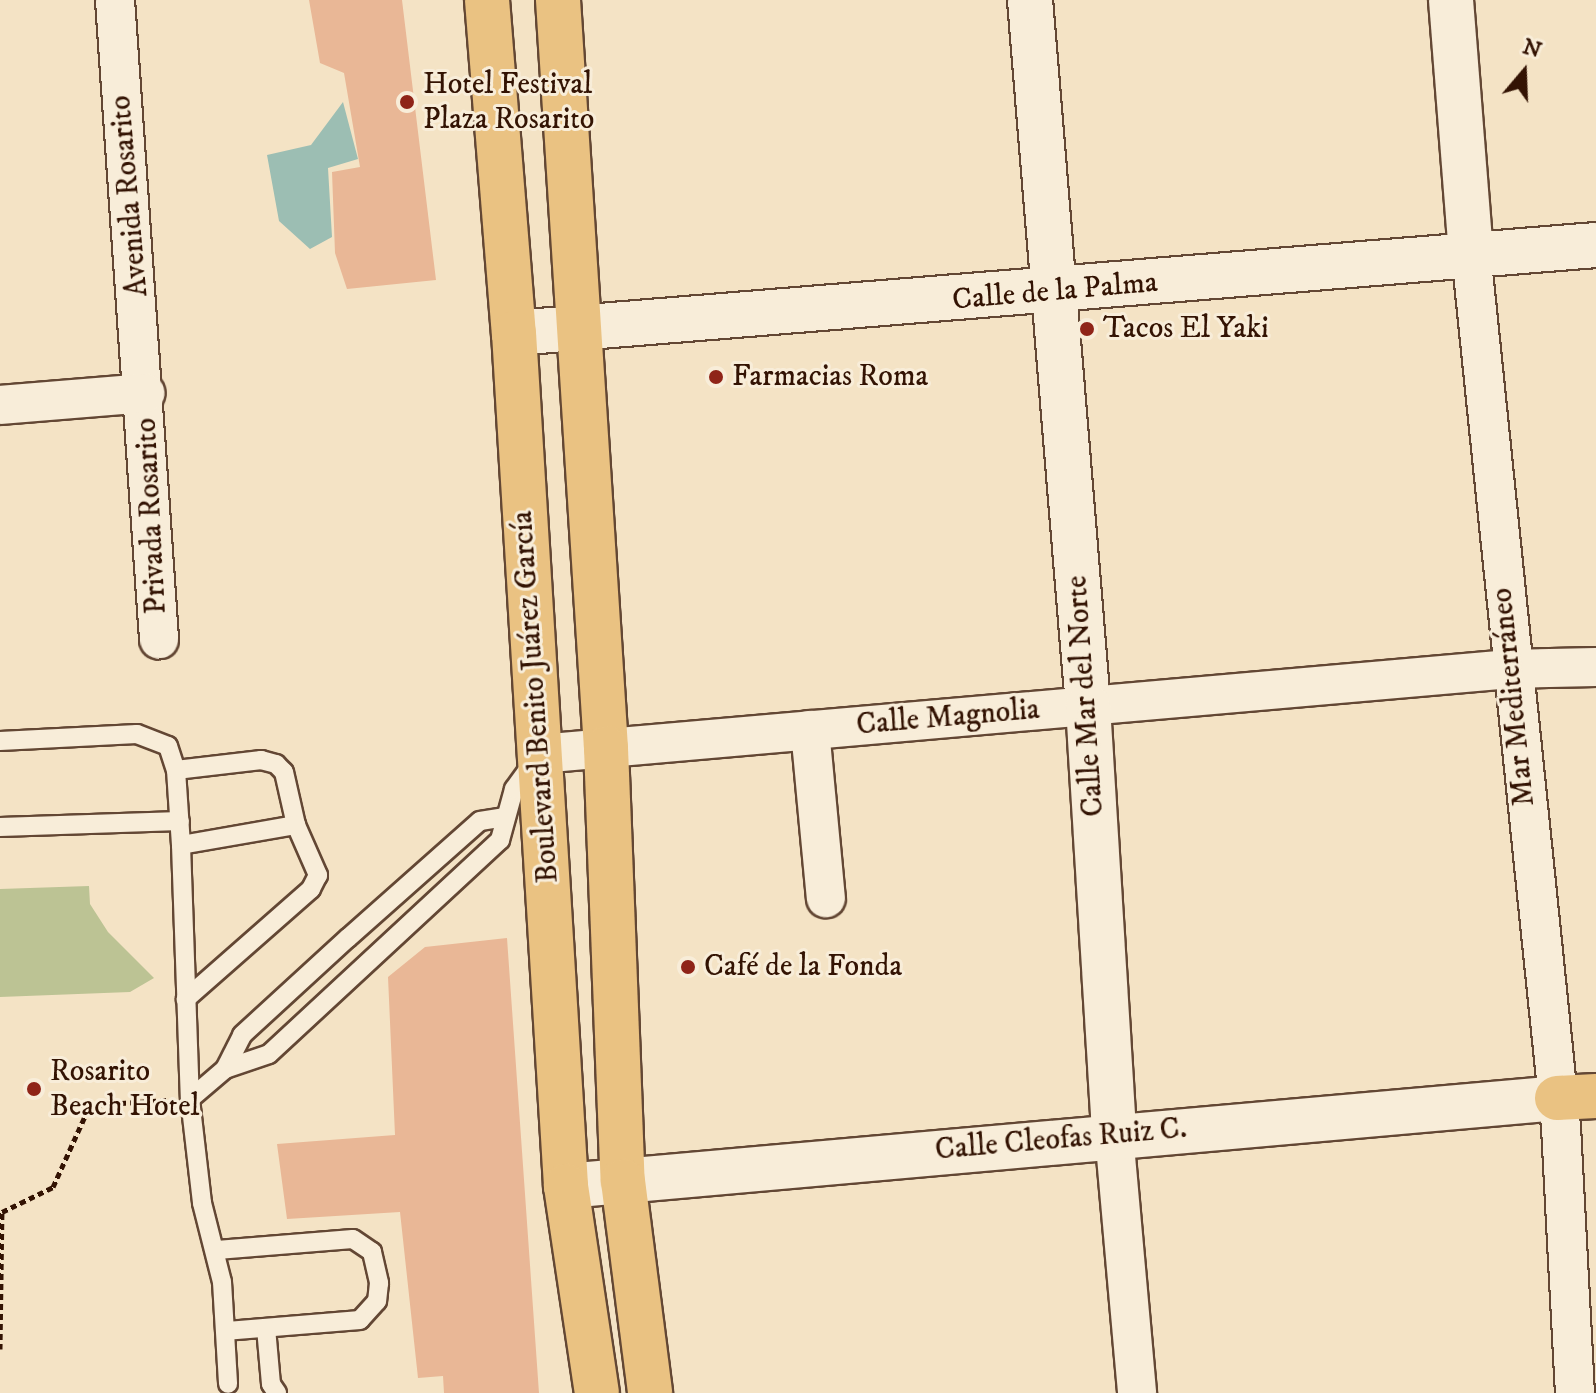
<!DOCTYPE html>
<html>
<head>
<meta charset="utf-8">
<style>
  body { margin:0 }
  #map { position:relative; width:1596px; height:1393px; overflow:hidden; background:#f4e3c5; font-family:"IM FELL DW Pica",serif }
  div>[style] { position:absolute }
  .green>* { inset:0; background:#bcc394 }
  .water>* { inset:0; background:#9cbeb3 }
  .building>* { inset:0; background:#e9b796 }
  .path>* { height:5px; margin-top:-2.5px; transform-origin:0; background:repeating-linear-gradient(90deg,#331303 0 6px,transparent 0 10px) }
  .roads { filter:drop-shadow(2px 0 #634734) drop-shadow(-2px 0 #634734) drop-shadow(0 2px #634734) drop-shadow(0 -2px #634734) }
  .lane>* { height:18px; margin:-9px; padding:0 9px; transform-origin:9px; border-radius:9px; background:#f8edd9 }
  .street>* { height:38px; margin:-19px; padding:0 19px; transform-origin:19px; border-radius:19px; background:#f8edd9 }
  .secondary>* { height:44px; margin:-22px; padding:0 22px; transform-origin:22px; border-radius:22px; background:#f8edd9 }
  .primary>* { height:44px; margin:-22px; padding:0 22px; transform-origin:22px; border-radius:22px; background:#eac282 }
  .highway>* { height:44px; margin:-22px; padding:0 22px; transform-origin:22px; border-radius:22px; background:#eac282 }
  .dots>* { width:22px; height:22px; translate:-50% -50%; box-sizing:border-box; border:4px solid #f8edd9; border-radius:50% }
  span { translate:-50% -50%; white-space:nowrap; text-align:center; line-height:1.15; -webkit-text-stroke:6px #f8edd9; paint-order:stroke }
  .poi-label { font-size:30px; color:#331303 }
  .left { translate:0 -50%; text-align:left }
  .street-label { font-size:30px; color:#331303 }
  .north { position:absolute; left:1484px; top:32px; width:80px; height:80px; -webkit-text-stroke:6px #f8edd9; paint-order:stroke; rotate:19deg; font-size:22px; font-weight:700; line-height:32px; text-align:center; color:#331303 }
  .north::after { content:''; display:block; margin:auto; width:28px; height:36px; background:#331303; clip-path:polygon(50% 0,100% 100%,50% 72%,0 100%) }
</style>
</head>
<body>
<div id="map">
  <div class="green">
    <div style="clip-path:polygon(89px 886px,90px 904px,108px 932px,154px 978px,130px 992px,0 997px,0 889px)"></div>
  </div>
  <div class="water">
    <div style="clip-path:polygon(343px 102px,358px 159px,328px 168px,332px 237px,310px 249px,279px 221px,267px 155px,311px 145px)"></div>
  </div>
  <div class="building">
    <div style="clip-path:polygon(309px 0,402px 0,436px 280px,347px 289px,335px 253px,332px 172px,360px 167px,344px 73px,320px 63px)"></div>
    <div style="clip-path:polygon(507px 938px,539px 1393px,444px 1393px,443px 1376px,418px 1378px,400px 1212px,287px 1219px,277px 1144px,395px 1135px,388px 977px,425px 947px)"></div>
  </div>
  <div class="path">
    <div style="left:0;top:1349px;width:137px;rotate:-89.2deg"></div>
    <div style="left:2px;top:1212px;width:57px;rotate:-26.1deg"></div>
    <div style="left:53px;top:1187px;width:90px;rotate:-65.7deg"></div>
    <div style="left:90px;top:1105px;width:78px;rotate:-3.7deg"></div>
  </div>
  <div class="roads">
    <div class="lane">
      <div style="left:0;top:741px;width:137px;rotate:-2.9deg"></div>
      <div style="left:137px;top:734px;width:33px;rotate:21deg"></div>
      <div style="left:168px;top:746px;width:25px;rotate:72deg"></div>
      <div style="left:176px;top:770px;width:75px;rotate:86.2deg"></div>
      <div style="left:181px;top:845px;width:254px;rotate:88deg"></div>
      <div style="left:190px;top:1099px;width:105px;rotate:83.4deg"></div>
      <div style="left:202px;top:1203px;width:81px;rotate:75.8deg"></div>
      <div style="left:222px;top:1282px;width:102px;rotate:86.6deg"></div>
      <div style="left:176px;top:770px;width:86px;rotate:-6.7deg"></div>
      <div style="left:261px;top:760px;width:16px;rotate:15deg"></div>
      <div style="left:276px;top:764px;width:11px;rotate:45deg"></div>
      <div style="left:284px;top:772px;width:54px;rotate:77.2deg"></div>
      <div style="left:296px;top:825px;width:55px;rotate:66.3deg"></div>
      <div style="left:318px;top:875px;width:16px;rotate:117deg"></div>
      <div style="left:311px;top:889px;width:167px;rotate:138.7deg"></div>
      <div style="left:0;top:827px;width:180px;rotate:-1.9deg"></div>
      <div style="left:181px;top:845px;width:117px;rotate:-9.9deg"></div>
      <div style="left:225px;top:1069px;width:38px;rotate:-63deg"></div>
      <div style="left:242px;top:1035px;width:144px;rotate:-42.5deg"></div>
      <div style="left:348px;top:938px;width:176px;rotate:-41.6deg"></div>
      <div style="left:480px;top:821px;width:24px;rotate:-9deg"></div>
      <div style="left:190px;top:1099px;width:46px;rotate:-40.6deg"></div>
      <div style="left:225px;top:1069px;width:46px;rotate:-18.8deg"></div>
      <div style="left:269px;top:1054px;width:315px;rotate:-42.8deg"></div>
      <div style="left:500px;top:840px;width:53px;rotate:-74.6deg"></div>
      <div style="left:514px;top:789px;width:32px;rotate:-54deg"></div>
      <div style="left:217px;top:1250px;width:136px;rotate:-4.6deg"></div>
      <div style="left:353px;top:1239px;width:23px;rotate:34deg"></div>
      <div style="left:372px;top:1252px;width:32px;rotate:77deg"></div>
      <div style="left:379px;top:1283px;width:18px;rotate:96deg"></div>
      <div style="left:377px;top:1301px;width:25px;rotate:132deg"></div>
      <div style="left:360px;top:1320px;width:133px;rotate:175.3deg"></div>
      <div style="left:266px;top:1328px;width:56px;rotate:84.9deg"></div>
      <div style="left:271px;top:1384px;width:11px;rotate:56deg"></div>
    </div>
    <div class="street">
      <div style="left:115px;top:0;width:641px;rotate:86.06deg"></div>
      <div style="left:1471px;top:253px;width:879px;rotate:84.12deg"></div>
      <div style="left:1561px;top:1127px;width:266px;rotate:87deg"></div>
      <div style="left:0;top:405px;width:146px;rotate:-4.7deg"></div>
      <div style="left:810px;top:730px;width:169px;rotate:84.6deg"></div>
      <div style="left:539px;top:754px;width:975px;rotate:-5deg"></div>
      <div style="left:1510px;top:669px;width:86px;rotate:-1.3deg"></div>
      <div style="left:1114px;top:1134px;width:260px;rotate:84.9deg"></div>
    </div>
    <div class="secondary">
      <div style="left:1030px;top:0;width:708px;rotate:85.3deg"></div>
      <div style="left:1088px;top:706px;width:429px;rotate:86.5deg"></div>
      <div style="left:1451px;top:0;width:254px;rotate:85.5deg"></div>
      <div style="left:514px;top:333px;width:1086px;rotate:-4.65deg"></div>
      <div style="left:566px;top:1186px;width:995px;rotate:-5.07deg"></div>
    </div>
    <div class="primary">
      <div style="left:487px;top:0;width:334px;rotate:85.4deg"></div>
      <div style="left:514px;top:333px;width:855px;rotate:86.51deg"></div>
      <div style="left:566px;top:1186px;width:209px;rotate:81.5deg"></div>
      <div style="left:558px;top:0;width:750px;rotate:86.33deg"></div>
      <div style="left:606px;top:748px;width:433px;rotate:87.8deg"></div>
      <div style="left:623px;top:1181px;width:214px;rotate:82.7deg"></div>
    </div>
    <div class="highway">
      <div style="left:1557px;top:1098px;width:39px;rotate:-3deg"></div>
    </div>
  </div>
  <div class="dots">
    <div style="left:407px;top:102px;background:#8f2418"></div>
    <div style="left:1087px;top:329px;background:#8f2418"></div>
    <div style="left:716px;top:377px;background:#8f2418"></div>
    <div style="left:688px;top:967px;background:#8f2418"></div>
    <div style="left:34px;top:1089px;background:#8f2418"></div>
  </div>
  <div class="poi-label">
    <span class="left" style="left:423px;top:102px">Hotel Festival<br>Plaza Rosarito</span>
    <span class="left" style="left:1103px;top:329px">Tacos El Yaki</span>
    <span class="left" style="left:732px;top:377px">Farmacias Roma</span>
    <span class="left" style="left:704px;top:967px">Café de la Fonda</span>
    <span class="left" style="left:50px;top:1089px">Rosarito<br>Beach Hotel</span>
  </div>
  <div class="street-label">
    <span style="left:130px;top:196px;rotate:-95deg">Avenida Rosarito</span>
    <span style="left:1055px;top:292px;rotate:-5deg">Calle de la Palma</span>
    <span style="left:152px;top:516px;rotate:-93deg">Privada Rosarito</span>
    <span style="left:1086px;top:696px;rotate:-94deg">Calle Mar del Norte</span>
    <span style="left:536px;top:697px;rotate:-94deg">Boulevard Benito Juárez García</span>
    <span style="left:1514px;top:697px;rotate:-96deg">Mar Mediterráneo</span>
    <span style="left:948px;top:718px;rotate:-5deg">Calle Magnolia</span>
    <span style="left:1061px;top:1140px;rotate:-5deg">Calle Cleofas Ruiz C.</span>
  </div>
  <div class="north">N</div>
</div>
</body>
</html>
